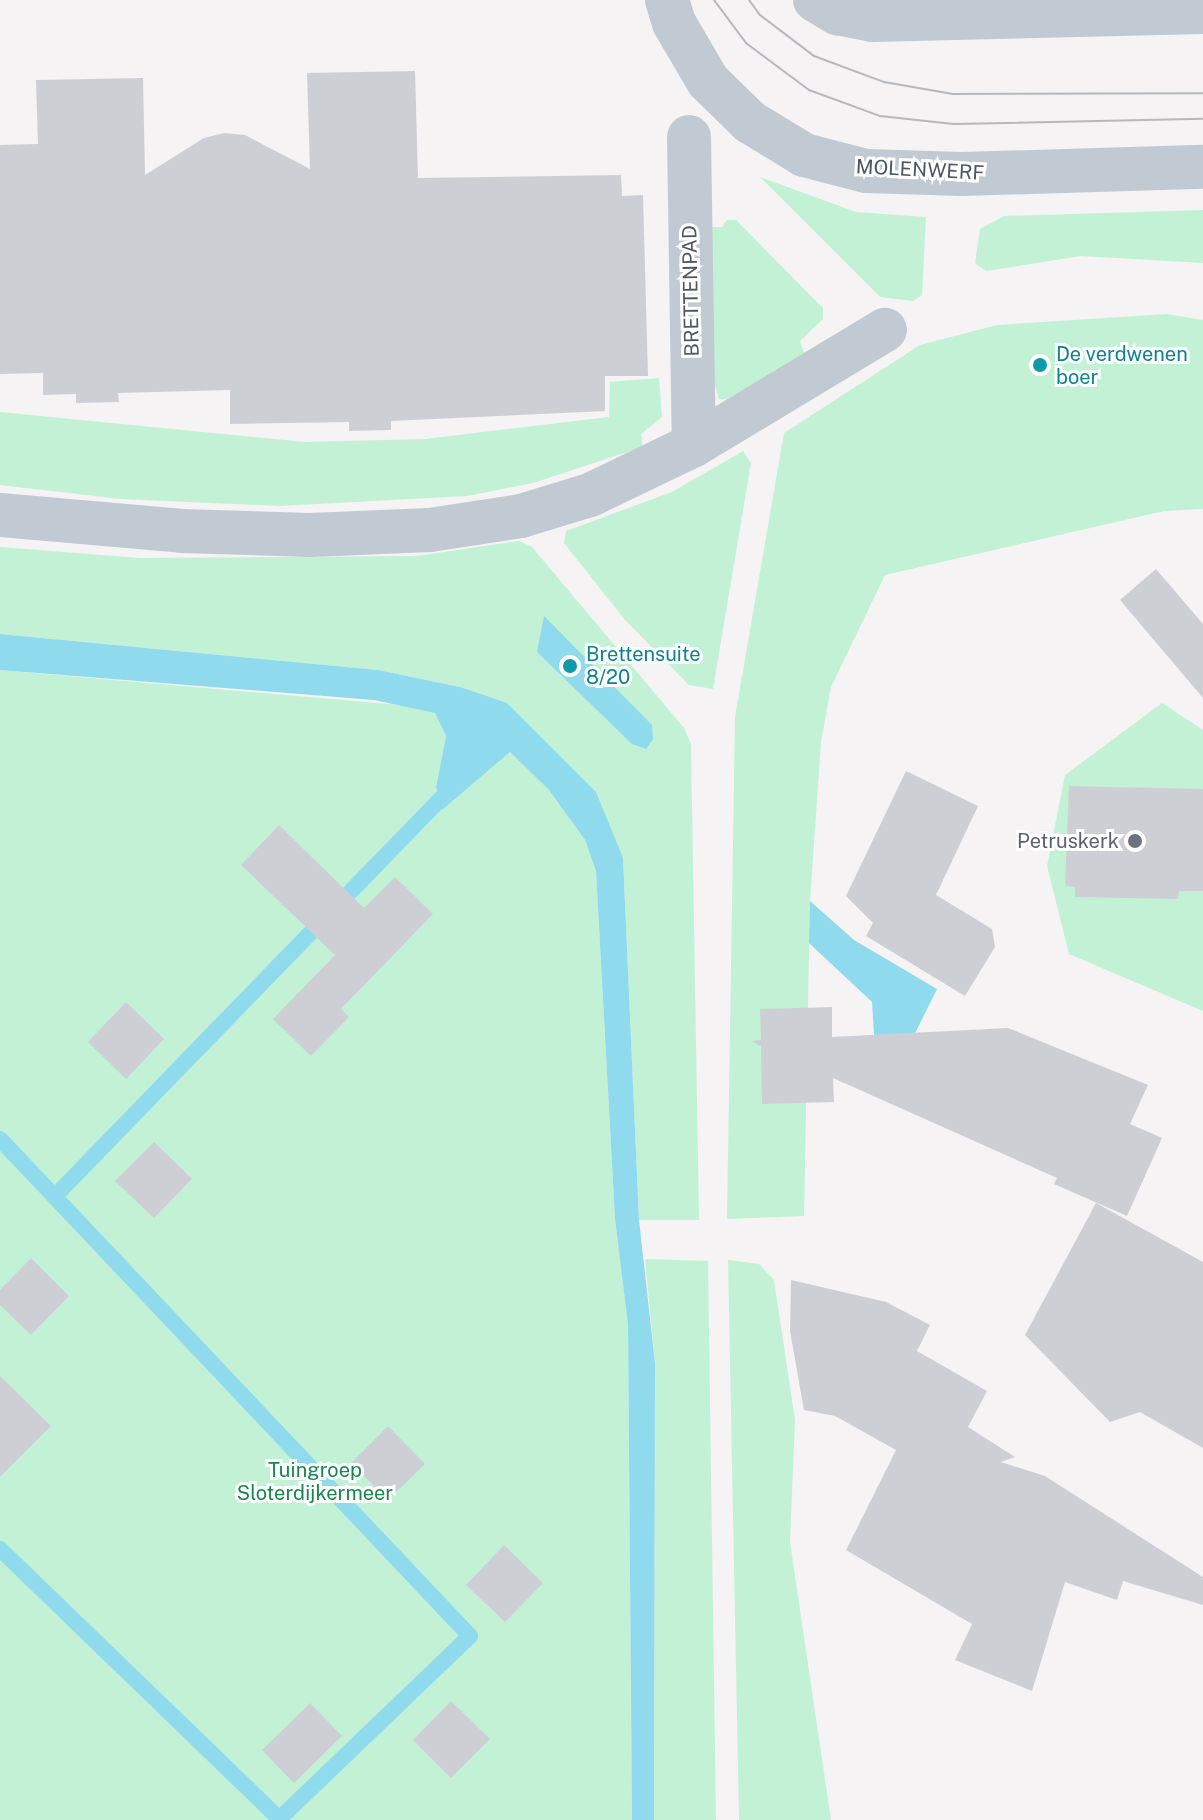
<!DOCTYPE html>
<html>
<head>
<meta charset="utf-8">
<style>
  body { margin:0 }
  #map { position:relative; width:1203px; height:1820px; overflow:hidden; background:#f5f3f3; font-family:"Public Sans",sans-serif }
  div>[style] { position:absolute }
  .green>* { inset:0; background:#c3f1d5 }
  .water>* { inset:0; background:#90daee }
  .stream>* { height:16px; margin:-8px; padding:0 8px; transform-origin:8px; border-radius:8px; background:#90daee }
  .building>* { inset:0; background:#cdcfd5 }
  .minor>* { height:44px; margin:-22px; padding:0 22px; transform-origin:22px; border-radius:22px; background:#c1cad2 }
  .tram>* { height:2px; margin:-1px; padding:0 1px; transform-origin:1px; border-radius:1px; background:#b5b8bd }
  .dots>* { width:22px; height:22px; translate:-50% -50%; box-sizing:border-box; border:4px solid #fff; border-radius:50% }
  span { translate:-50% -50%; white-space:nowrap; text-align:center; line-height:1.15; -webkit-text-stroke:6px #fff; paint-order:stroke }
  .street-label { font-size:20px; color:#4a5661 }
  .culture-label { font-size:20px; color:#0d838f }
  .left { translate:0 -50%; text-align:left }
  .worship-label { font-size:20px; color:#5b616d }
  .right { translate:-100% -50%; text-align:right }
  .park-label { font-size:20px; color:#17864f }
</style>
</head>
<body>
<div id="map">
  <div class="green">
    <div style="clip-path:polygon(760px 177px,856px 212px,926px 217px,922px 295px,913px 301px,880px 297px)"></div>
    <div style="clip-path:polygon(1203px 210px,1203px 263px,1081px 256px,986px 271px,975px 263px,980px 229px,1004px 216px)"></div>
    <div style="clip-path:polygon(727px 220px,736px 220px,823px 308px,823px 319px,800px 341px,805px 356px,727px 399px,719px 399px,714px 382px,709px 227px,722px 227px)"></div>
    <div style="clip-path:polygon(1167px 314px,1203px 320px,1203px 509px,1164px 511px,885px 575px,831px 687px,821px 742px,810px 901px,804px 1216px,727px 1219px,735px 717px,784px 433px,920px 345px,997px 325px)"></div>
    <div style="clip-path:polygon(659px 378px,662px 417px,641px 434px,643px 447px,533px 483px,467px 496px,280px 506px,121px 499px,0 485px,0 412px,305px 442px,425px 439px,609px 417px,610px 382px)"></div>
    <div style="clip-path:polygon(743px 451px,751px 463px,713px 689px,689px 685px,625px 620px,564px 543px,566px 531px,672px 492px)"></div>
    <div style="clip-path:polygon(519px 541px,532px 547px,684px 728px,691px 744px,699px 1220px,639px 1220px,623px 858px,460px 687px,378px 670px,0 634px,0 547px,140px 558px,417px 556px)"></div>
    <div style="clip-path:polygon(0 670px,411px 706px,435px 713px,446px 736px,436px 787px,442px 809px,510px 752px,549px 790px,585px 840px,596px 871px,615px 1219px,628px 1325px,632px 1820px,0 1820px)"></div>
    <div style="clip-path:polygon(1162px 703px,1203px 730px,1203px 1011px,1069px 954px,1047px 866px,1065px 775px)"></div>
    <div style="clip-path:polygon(645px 1259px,708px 1261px,716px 1820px,654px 1820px,655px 1363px)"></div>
    <div style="clip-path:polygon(728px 1260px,759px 1264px,774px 1280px,795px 1420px,790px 1542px,831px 1820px,739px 1820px)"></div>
  </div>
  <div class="water">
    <div style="clip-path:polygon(544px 616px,652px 725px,653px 739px,646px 749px,632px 744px,537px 652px)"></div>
    <div style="clip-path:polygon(0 634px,378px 670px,460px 687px,507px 703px,596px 792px,623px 858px,639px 1220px,655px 1363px,654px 1820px,632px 1820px,628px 1325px,615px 1219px,596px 871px,585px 840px,549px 790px,510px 752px,442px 810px,436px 787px,446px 736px,435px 713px,374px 700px,0 670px)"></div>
    <div style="clip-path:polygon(810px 901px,854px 940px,937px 989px,883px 1098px,878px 1097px,872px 1002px,809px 943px)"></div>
  </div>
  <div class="stream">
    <div style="left:0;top:1139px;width:684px;rotate:46.6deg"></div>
    <div style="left:470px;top:1636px;width:266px;rotate:136.2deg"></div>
    <div style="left:57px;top:1194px;width:570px;rotate:-45.85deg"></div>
    <div style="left:0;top:1549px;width:390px;rotate:44deg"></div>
  </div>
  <div class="building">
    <div style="clip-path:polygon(415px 71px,418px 178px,621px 175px,622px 196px,643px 195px,648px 376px,605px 376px,605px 411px,391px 421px,391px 430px,349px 431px,349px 422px,230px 424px,230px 390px,118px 393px,119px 402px,76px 403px,76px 394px,43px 395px,43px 373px,0 374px,0 145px,38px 144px,36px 80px,143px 78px,145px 175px,204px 138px,224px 133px,245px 135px,310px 169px,307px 73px)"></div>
    <div style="clip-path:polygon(1156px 569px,1203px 624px,1203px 698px,1120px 600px)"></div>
    <div style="clip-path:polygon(906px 771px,978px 806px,936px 895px,992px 929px,995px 947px,965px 996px,866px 936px,873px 923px,846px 896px)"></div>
    <div style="clip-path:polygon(1069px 786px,1203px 789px,1203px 891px,1179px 891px,1178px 899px,1075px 897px,1075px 887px,1065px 886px)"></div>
    <div style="clip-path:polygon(279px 825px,364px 908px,395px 877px,433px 914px,341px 1009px,349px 1017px,311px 1056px,273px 1019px,335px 955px,241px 865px)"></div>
    <div style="clip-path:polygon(126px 1002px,164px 1039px,126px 1079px,88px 1042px)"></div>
    <div style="clip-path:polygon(832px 1007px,832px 1037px,1008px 1028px,1148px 1085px,1130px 1124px,1162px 1138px,1127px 1216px,1054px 1184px,1057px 1178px,833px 1078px,834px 1102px,762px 1104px,761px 1046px,751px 1041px,761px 1040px,760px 1009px)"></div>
    <div style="clip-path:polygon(154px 1142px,192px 1179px,154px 1218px,115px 1181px)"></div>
    <div style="clip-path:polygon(1096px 1203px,1203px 1262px,1203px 1448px,1140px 1412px,1110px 1422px,1025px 1335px)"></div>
    <div style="clip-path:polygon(31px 1258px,69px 1296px,31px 1335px,0 1305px,0 1290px)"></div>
    <div style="clip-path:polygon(791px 1280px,886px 1302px,930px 1325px,917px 1351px,987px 1391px,968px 1427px,1015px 1457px,1001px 1462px,1045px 1476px,1203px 1577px,1203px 1605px,1123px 1581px,1117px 1600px,1065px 1582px,1032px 1691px,955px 1660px,972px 1624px,846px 1550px,896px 1450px,835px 1416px,804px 1410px,790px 1331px)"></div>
    <div style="clip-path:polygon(0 1376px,51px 1426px,0 1477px)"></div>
    <div style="clip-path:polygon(388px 1426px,425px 1464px,388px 1500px,351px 1463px)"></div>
    <div style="clip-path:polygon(504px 1545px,543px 1583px,505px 1622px,466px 1585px)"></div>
    <div style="clip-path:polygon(451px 1701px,490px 1739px,451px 1778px,413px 1740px)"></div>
    <div style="clip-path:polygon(310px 1703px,342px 1736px,294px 1783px,262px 1750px)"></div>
  </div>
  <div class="minor">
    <div style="left:667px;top:0;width:24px;rotate:73deg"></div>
    <div style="left:674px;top:23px;width:67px;rotate:59.6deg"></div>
    <div style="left:708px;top:81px;width:59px;rotate:44.3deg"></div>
    <div style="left:750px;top:122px;width:63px;rotate:31.4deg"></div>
    <div style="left:804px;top:155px;width:64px;rotate:14.5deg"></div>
    <div style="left:866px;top:171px;width:96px;rotate:1.8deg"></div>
    <div style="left:962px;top:174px;width:241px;rotate:-1.7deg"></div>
    <div style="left:815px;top:0;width:26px;rotate:31deg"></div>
    <div style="left:837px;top:13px;width:36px;rotate:11deg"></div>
    <div style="left:872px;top:20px;width:331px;rotate:-1.4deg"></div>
    <div style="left:689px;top:137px;width:308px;rotate:89.1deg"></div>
    <div style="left:0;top:515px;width:183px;rotate:5deg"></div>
    <div style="left:182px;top:531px;width:128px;rotate:1.8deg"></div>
    <div style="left:310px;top:535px;width:120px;rotate:-2.4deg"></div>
    <div style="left:430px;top:530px;width:92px;rotate:-8.7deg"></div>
    <div style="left:521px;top:516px;width:72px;rotate:-16.9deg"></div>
    <div style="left:590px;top:495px;width:115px;rotate:-25.7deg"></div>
    <div style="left:694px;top:445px;width:223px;rotate:-31.1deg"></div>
  </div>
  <div class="tram">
    <div style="left:714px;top:0;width:54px;rotate:53.3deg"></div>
    <div style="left:746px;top:43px;width:79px;rotate:36.7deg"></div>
    <div style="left:809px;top:90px;width:76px;rotate:20.1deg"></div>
    <div style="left:880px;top:116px;width:74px;rotate:6.2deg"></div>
    <div style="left:954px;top:124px;width:249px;rotate:-1.2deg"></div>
    <div style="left:749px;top:0;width:19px;rotate:54deg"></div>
    <div style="left:760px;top:15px;width:68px;rotate:37.2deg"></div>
    <div style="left:814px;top:56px;width:75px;rotate:20.4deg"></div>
    <div style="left:884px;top:82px;width:70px;rotate:9.9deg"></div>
    <div style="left:953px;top:94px;width:250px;rotate:-0.2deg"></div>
  </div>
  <div class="dots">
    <div style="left:1040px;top:365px;background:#0f9aa8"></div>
    <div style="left:570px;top:666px;background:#0f9aa8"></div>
    <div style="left:1135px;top:841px;background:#6b7280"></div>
  </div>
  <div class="street-label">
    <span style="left:920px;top:170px;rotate:3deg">MOLENWERF</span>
    <span style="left:691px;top:291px;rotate:-91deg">BRETTENPAD</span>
  </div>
  <div class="culture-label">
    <span class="left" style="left:1056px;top:366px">De verdwenen<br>boer</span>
    <span class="left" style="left:586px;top:666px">Brettensuite<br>8/20</span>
  </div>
  <div class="worship-label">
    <span class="right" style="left:1119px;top:841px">Petruskerk</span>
  </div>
  <div class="park-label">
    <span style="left:315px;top:1482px">Tuingroep<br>Sloterdijkermeer</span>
  </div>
</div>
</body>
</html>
